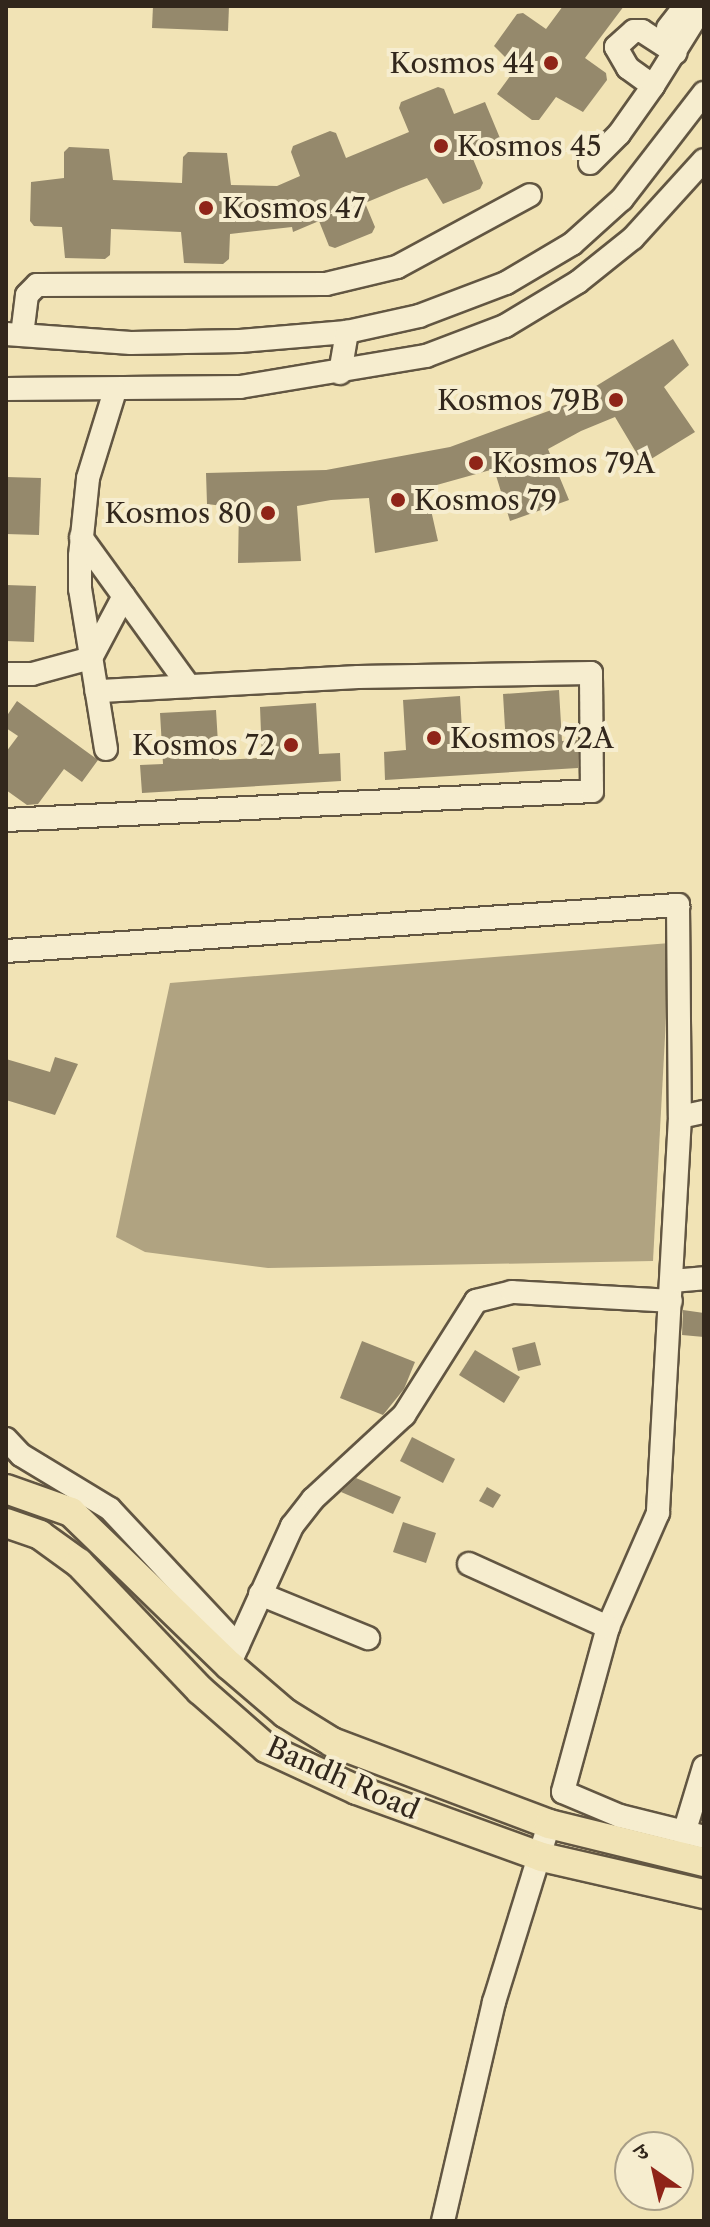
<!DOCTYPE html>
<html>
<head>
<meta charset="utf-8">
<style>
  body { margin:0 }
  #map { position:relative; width:710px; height:2227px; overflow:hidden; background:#f1e3b5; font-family:"Libre Caslon Text","Noto Serif Devanagari",serif }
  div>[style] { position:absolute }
  .water>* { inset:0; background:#b0a381 }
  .building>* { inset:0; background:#95896c }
  .roads { filter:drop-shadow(2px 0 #625642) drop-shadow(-2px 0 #625642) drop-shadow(0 2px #625642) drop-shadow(0 -2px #625642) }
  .minor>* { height:22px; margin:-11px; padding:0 11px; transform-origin:11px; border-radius:11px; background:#f6edcf }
  .major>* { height:28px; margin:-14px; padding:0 14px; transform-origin:14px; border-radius:14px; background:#f1e3b5 }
  .dots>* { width:22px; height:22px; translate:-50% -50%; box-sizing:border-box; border:4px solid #f6edcf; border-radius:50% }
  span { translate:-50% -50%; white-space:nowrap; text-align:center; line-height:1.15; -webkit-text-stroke:8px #f6edcf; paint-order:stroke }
  .poi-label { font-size:28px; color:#32271c }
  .right { translate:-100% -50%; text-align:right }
  .left { translate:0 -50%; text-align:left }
  .street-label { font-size:28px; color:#32271c }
  .frame { position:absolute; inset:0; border:8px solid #32271c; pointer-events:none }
  .north { position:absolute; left:614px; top:2131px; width:80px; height:80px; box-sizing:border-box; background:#f6edcf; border:2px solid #a89e87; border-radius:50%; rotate:326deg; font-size:22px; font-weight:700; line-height:32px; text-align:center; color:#32271c }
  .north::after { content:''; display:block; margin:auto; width:28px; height:36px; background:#8f2418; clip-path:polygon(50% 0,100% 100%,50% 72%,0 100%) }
</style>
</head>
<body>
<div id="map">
  <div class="water">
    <div style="clip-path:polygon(670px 943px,653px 1261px,268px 1268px,145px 1252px,116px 1237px,170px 983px)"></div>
  </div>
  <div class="building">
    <div style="clip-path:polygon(153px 6px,229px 6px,228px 31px,152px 28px)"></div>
    <div style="clip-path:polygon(563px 6px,624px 6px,585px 58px,606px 73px,607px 80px,583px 112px,556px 97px,539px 120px,532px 120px,497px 94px,516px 68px,494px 46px,517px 14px,523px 13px,546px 29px)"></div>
    <div style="clip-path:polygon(438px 87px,444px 89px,454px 114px,485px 102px,502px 143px,473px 159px,483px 183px,480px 189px,443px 204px,427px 178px,401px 188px,365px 203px,375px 227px,372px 233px,335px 248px,329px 246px,319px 221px,293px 232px,292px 227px,230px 234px,229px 259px,223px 264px,184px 263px,181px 232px,111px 229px,110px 255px,105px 259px,65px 258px,62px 227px,34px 226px,30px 221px,31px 182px,64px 178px,64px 152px,69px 147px,109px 149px,113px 180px,182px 183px,183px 157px,188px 152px,227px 153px,231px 185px,277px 186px,300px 176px,291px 152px,293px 146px,330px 131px,336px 133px,346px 158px,409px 132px,399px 108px,401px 102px)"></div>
    <div style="clip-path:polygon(673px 339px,689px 365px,664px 387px,695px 432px,643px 464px,615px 417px,581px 431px,548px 449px,569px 500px,510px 521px,494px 469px,426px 488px,438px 541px,375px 553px,369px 498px,331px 500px,297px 506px,301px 561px,238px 563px,239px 508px,207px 504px,206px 473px,326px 470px,450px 447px,565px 405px)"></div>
    <div style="clip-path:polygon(6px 477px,41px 478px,39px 535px,6px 534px)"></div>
    <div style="clip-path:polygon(6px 585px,36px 586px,34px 642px,6px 641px)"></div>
    <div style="clip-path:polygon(559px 690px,562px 741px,578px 740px,578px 768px,385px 780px,384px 752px,406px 750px,403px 700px,460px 696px,463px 747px,483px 746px,506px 745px,503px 694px)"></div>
    <div style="clip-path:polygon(17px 701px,98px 760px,82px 782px,64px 769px,38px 804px,27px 805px,6px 790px,6px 752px,18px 736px,6px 728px,6px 717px)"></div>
    <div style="clip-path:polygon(316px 703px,319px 754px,340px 753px,341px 781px,142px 793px,140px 765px,163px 764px,160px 713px,216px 710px,219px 760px,240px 759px,262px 758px,260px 707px)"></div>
    <div style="clip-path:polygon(55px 1057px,78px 1064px,55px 1115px,6px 1100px,6px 1059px,50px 1072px)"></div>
    <div style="clip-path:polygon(683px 1310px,704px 1313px,704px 1337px,682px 1335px)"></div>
    <div style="clip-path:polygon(362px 1341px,415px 1362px,404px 1389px,383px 1415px,340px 1398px)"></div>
    <div style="clip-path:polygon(535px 1342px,541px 1365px,518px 1371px,512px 1348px)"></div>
    <div style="clip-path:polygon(475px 1350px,520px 1377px,504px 1403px,459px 1375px)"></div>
    <div style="clip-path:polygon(412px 1437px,455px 1459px,443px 1483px,400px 1461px)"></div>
    <div style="clip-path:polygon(356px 1478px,401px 1497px,393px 1514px,341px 1492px)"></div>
    <div style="clip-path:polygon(487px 1487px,501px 1495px,493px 1508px,479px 1501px)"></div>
    <div style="clip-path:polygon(403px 1522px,436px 1533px,426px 1563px,393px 1552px)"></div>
  </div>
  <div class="roads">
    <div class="minor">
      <div style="left:668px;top:28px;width:28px;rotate:-52deg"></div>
      <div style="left:653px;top:86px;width:31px;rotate:-144deg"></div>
      <div style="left:628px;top:68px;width:24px;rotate:-120deg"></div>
      <div style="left:616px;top:47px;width:24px;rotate:-42deg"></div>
      <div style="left:634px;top:31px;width:8px"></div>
      <div style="left:642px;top:31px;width:40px;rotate:32.9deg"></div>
      <div style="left:590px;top:163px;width:41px;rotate:-45deg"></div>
      <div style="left:619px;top:134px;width:59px;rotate:-54.7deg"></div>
      <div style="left:653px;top:86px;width:94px;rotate:-58deg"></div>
      <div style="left:6px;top:334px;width:125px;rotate:4.1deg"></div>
      <div style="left:131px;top:343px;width:109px;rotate:-1.1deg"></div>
      <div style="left:240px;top:341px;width:107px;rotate:-4.8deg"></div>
      <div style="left:347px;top:332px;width:74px;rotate:-12.5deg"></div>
      <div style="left:419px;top:316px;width:93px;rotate:-20.8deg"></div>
      <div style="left:506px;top:283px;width:77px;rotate:-30.6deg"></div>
      <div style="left:572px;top:244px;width:67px;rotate:-42deg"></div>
      <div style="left:622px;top:199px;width:134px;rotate:-52.3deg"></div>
      <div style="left:22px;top:335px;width:40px;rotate:-82.9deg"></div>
      <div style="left:27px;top:295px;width:14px;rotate:-45deg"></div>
      <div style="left:37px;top:285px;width:289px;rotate:-0.2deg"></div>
      <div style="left:326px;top:284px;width:73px;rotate:-13.5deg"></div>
      <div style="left:397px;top:267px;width:151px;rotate:-28.4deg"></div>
      <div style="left:340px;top:373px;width:42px;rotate:-80.3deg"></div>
      <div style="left:6px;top:389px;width:234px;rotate:-0.5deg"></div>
      <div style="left:240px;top:387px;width:189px;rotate:-9.5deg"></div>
      <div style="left:426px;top:356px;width:85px;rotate:-20.8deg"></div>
      <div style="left:505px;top:326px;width:85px;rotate:-31.1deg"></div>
      <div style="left:578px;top:282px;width:70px;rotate:-38.7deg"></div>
      <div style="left:633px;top:238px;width:105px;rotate:-47.7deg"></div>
      <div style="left:81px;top:537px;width:184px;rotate:54.1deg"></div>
      <div style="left:6px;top:674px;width:26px"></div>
      <div style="left:32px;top:674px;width:61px;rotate:-15.2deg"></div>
      <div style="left:91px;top:658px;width:70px;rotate:-62deg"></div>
      <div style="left:106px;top:749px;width:162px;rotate:-99.2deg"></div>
      <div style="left:80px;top:589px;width:33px;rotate:-90deg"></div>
      <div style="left:80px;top:556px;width:78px;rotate:-84.1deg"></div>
      <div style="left:88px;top:478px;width:91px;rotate:-72.8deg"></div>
      <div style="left:6px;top:820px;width:587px;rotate:-2.83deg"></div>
      <div style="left:592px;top:791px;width:118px;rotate:-90.5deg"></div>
      <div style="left:591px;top:673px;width:233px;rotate:179deg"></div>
      <div style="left:358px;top:677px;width:262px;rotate:176.9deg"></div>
      <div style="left:6px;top:951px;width:674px;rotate:-3.92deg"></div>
      <div style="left:678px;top:905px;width:212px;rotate:89.5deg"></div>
      <div style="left:680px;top:1117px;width:397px;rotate:93.2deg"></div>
      <div style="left:658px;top:1513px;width:124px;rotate:113.7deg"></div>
      <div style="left:608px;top:1627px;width:171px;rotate:105.3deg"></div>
      <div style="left:563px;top:1792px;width:62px;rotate:22.8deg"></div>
      <div style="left:620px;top:1816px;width:87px;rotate:14deg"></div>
      <div style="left:680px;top:1117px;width:25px;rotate:-12deg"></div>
      <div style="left:672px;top:1281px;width:32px;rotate:-5deg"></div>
      <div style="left:6px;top:1439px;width:22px;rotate:47deg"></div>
      <div style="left:21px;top:1455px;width:104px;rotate:31.2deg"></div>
      <div style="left:110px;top:1509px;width:187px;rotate:46.9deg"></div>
      <div style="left:469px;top:1564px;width:153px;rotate:24.4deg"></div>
      <div style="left:260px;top:1594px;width:117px;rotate:22.2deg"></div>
      <div style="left:229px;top:1665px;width:153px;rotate:-65.6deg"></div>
      <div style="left:292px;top:1526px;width:34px;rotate:-52deg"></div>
      <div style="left:313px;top:1499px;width:124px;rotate:-42.7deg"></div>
      <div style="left:404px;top:1415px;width:135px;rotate:-57.7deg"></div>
      <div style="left:476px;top:1301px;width:37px;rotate:-14deg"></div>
      <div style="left:512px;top:1292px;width:159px;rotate:3.2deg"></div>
      <div style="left:684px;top:1833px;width:69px;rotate:-73.1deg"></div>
      <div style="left:443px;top:2221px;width:225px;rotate:-76.9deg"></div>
      <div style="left:494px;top:2002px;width:186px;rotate:-72.8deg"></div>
    </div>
    <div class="major">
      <div style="left:6px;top:1489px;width:69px;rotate:19.5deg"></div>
      <div style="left:71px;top:1512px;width:220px;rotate:44.1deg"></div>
      <div style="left:229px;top:1665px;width:74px;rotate:40.6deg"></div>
      <div style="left:285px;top:1713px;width:55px;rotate:31.7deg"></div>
      <div style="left:332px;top:1742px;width:232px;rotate:20.7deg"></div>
      <div style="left:549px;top:1824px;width:160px;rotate:13.8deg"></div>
      <div style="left:6px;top:1523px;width:36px;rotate:19deg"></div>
      <div style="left:40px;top:1535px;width:48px;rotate:35.7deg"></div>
      <div style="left:79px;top:1563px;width:175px;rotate:46.4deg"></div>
      <div style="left:200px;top:1690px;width:88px;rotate:41.3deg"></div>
      <div style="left:266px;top:1748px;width:100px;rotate:24.8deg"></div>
      <div style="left:357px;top:1790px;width:197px;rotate:19.9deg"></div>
      <div style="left:542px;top:1857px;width:166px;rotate:12.9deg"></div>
    </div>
  </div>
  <div class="dots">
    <div style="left:551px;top:63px;background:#8f2418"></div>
    <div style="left:441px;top:146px;background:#8f2418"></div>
    <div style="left:206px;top:208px;background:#8f2418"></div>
    <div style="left:616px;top:400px;background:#8f2418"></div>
    <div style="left:476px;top:463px;background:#8f2418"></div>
    <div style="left:398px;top:500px;background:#8f2418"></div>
    <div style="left:268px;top:513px;background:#8f2418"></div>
    <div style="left:434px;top:738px;background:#8f2418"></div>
    <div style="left:291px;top:745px;background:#8f2418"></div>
  </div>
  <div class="poi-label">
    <span class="right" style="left:535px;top:63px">Kosmos 44</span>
    <span class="left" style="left:457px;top:146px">Kosmos 45</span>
    <span class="left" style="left:222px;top:208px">Kosmos 47</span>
    <span class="right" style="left:600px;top:400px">Kosmos 79B</span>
    <span class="left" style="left:492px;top:463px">Kosmos 79A</span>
    <span class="left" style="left:414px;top:500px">Kosmos 79</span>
    <span class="right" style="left:252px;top:513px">Kosmos 80</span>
    <span class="left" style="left:450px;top:738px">Kosmos 72A</span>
    <span class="right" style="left:275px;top:745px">Kosmos 72</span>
  </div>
  <div class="street-label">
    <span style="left:343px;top:1778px;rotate:24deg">Bandh Road</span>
  </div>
  <div class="frame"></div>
  <div class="north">उ</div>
</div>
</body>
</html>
